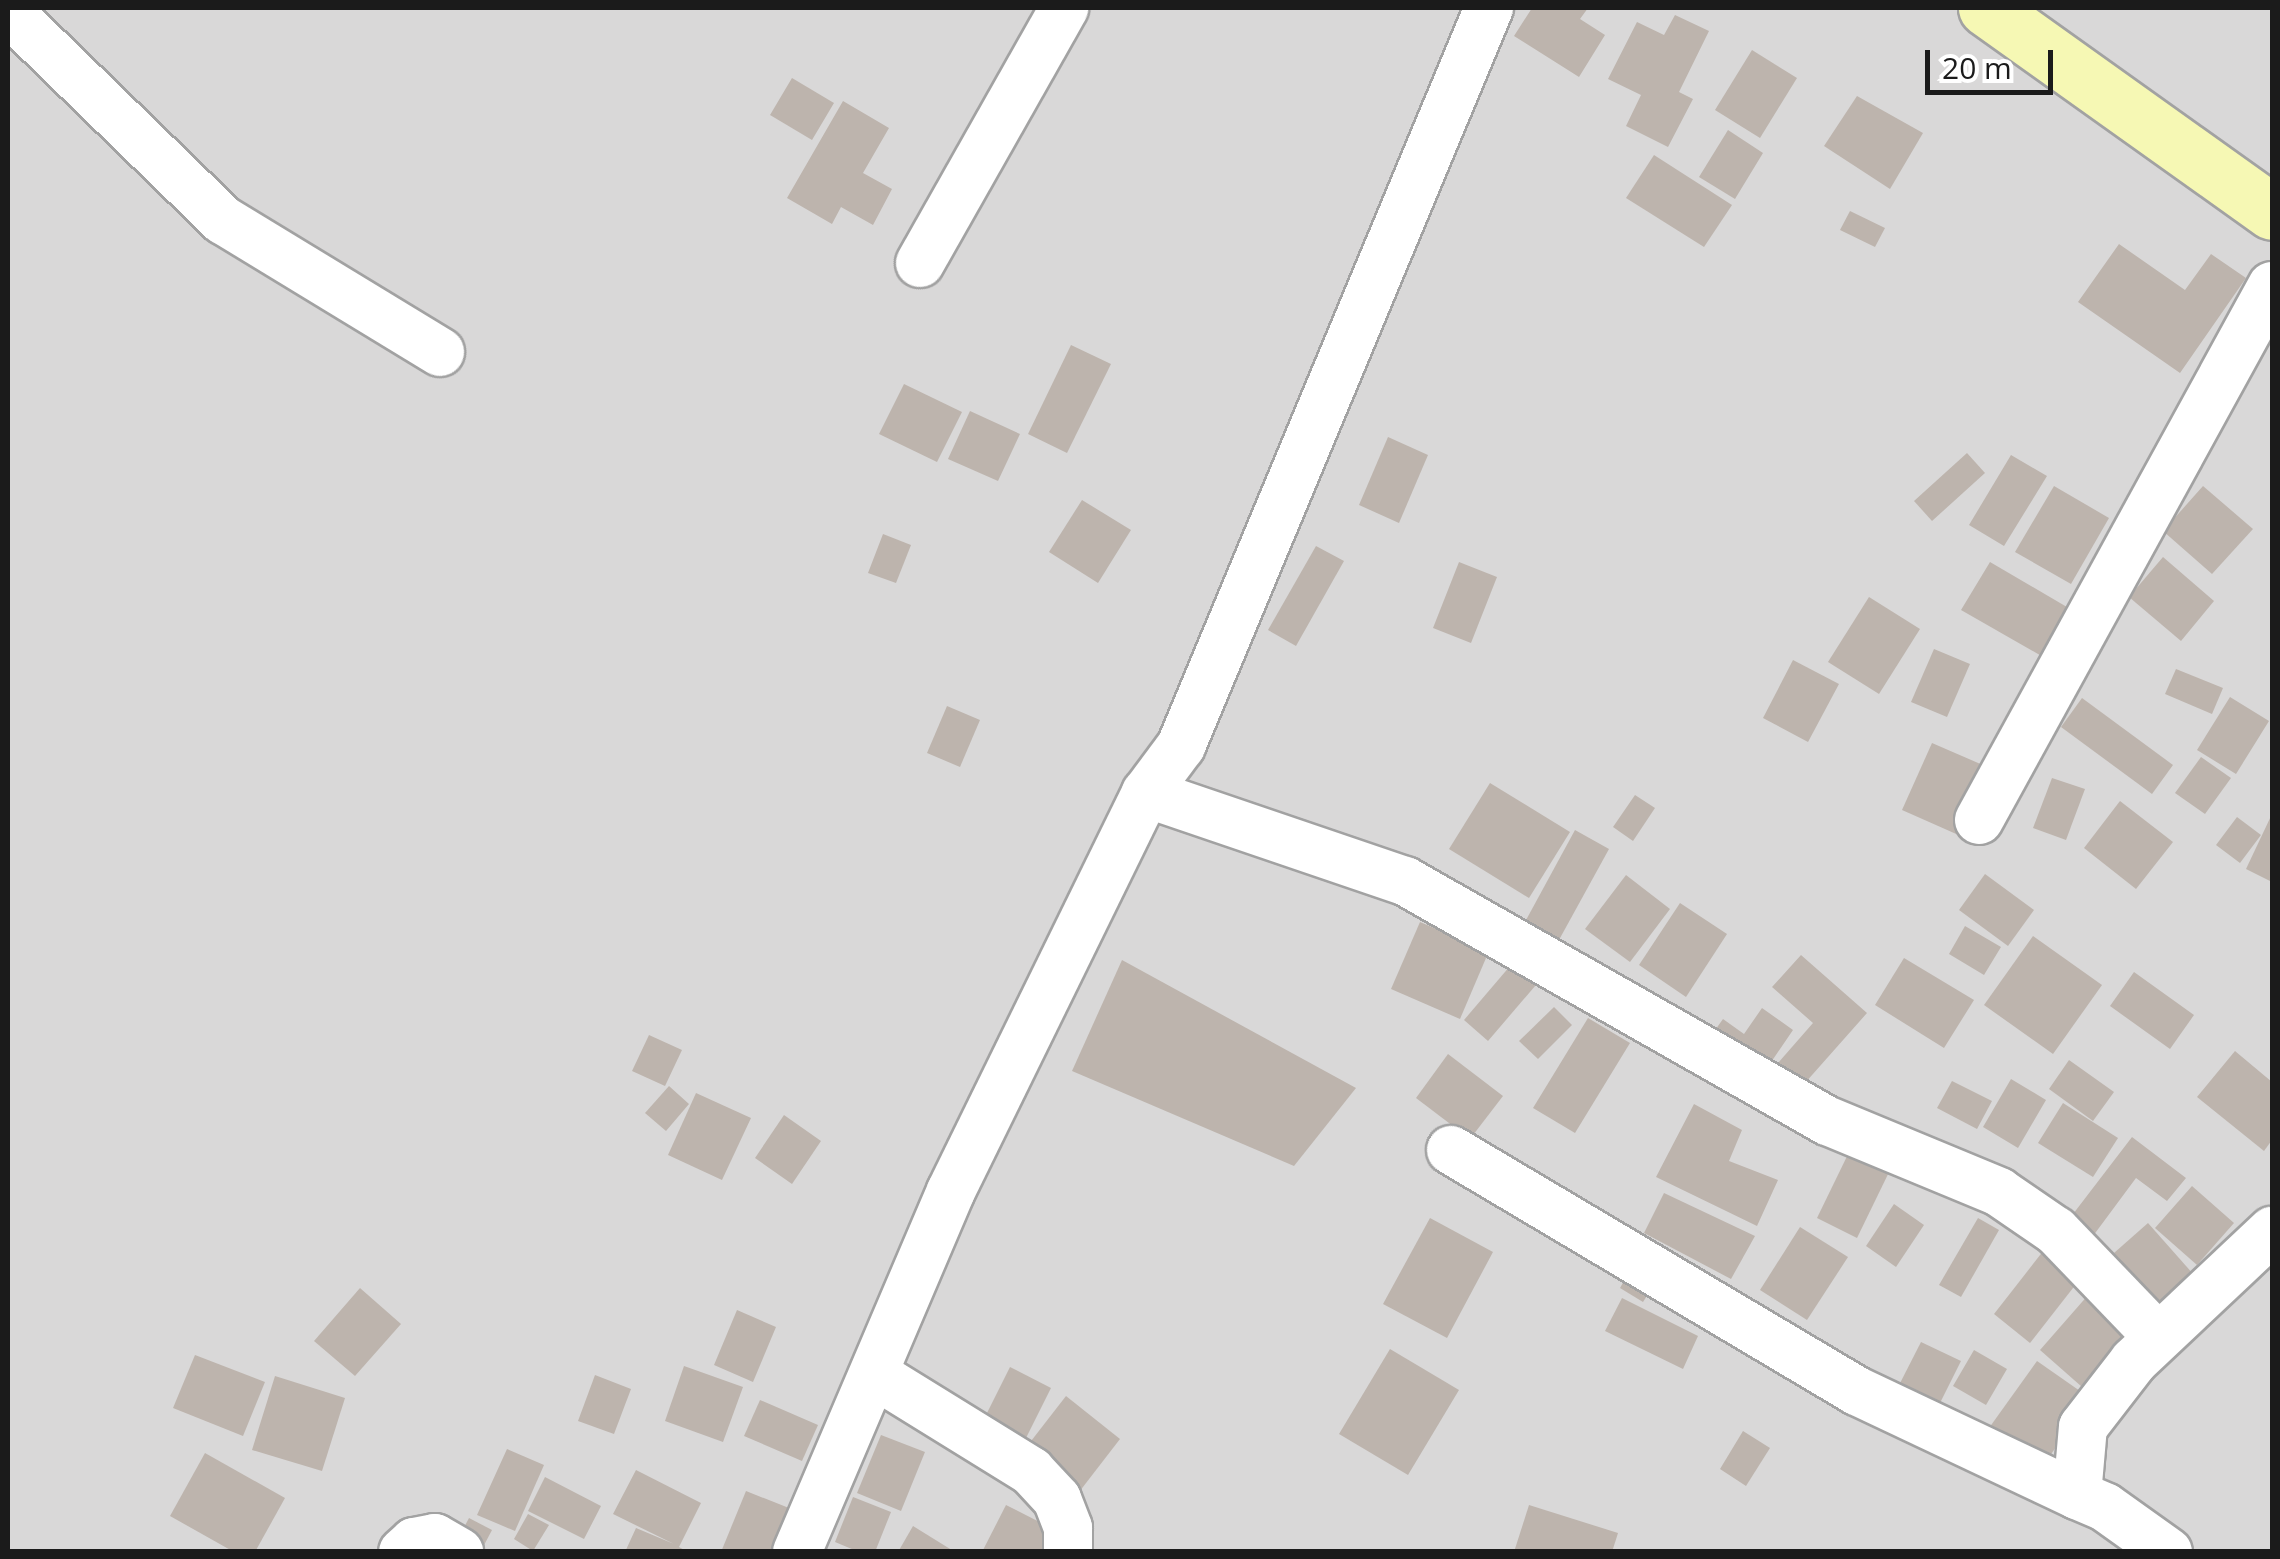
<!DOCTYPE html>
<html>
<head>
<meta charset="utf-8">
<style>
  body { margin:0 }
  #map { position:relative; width:2280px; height:1559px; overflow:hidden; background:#ede8e1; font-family:"Open Sans",sans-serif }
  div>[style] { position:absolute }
  .residential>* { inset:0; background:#d9d8d8 }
  .building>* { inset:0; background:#bdb4ad }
  .roads { filter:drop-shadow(2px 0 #a2a2a2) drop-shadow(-2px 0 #a2a2a2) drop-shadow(0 2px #a2a2a2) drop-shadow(0 -2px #a2a2a2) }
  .street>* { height:48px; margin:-24px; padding:0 24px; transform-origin:24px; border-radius:24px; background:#fff }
  .secondary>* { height:55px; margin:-27.5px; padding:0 27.5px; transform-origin:27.5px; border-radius:27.5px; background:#f6f8b4 }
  span { translate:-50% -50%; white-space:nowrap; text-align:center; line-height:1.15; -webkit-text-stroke:8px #fff; paint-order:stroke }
  .frame { position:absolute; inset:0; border:10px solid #1b1b1b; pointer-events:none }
  .scale { position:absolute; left:1925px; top:50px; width:128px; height:45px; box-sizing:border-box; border:5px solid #1b1b1b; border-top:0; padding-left:12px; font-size:30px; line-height:35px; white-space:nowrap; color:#1b1b1b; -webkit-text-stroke:8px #fff; paint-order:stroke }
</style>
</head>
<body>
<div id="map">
  <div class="residential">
    <div style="clip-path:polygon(8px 8px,2272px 8px,2272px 1551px,8px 1551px)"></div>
  </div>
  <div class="building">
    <div style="clip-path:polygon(1532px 8px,1588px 8px,1580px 19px,1605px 35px,1579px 77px,1514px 36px)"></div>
    <div style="clip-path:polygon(1675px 15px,1709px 31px,1679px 92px,1693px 99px,1668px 147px,1626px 126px,1641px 95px,1608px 79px,1637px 22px,1664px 35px)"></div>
    <div style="clip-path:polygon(1752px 50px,1797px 78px,1760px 138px,1715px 110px)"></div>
    <div style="clip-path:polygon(792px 78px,834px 103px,812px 140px,770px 115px)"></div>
    <div style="clip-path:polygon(1857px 96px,1923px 133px,1890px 189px,1824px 146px)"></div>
    <div style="clip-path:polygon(843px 101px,889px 128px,863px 173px,892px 189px,873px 225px,841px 207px,832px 224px,787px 198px)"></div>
    <div style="clip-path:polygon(1728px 130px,1763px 153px,1735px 199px,1699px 177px)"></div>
    <div style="clip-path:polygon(1654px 155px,1732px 205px,1704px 247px,1626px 198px)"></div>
    <div style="clip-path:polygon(1850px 211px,1885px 228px,1875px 247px,1840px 230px)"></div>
    <div style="clip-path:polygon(2119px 244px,2185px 290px,2211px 254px,2246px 278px,2180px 373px,2078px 302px)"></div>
    <div style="clip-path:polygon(1071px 345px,1111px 364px,1067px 453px,1028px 434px)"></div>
    <div style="clip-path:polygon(904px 384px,962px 412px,937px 462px,879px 434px)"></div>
    <div style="clip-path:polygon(970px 411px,1020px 434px,998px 481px,948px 459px)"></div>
    <div style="clip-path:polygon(1388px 437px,1428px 455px,1399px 523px,1359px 505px)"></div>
    <div style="clip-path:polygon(1967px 453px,1985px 473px,1932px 521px,1914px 501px)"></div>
    <div style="clip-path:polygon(2011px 455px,2047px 476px,2004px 546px,1969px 525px)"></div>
    <div style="clip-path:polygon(2054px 486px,2109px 518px,2071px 584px,2015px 552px)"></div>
    <div style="clip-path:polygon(2203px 486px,2253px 529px,2212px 574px,2163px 531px)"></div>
    <div style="clip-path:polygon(1082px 500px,1131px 530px,1098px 583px,1049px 552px)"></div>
    <div style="clip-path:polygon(883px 534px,911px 545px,896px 583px,868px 573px)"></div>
    <div style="clip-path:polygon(1316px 546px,1344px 561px,1296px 646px,1268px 630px)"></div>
    <div style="clip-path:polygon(2163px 557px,2214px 601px,2181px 641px,2129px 597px)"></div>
    <div style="clip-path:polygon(1459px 562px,1497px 577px,1471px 643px,1433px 628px)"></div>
    <div style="clip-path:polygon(1990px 562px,2072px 610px,2045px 658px,1961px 610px)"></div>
    <div style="clip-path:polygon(1869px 597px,1920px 629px,1879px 694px,1828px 662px)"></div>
    <div style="clip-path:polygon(1934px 649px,1970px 664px,1947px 717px,1911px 702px)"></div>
    <div style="clip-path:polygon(1793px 660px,1839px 684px,1808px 742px,1763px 718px)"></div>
    <div style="clip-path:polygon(2176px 669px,2223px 688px,2212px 714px,2165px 694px)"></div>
    <div style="clip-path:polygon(2230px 697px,2269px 721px,2236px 774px,2197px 750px)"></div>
    <div style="clip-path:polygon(2082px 698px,2173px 765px,2152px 794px,2061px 727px)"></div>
    <div style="clip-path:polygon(947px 706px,980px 720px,960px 767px,927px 753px)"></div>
    <div style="clip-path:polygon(1932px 743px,1992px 769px,1963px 837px,1902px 810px)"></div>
    <div style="clip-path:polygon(2201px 757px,2231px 778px,2205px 814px,2175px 793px)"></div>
    <div style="clip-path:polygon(2052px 778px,2085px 789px,2066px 840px,2033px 828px)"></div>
    <div style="clip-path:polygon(1490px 783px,1570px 832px,1529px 898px,1449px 849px)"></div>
    <div style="clip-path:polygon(1635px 795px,1655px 808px,1633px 841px,1613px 827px)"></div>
    <div style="clip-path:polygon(2120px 801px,2173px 842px,2136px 889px,2084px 848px)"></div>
    <div style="clip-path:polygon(2272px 814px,2272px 882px,2246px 869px)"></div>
    <div style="clip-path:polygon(2237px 817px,2261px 835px,2240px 863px,2216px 845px)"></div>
    <div style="clip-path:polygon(1575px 830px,1609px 849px,1554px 949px,1520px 931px)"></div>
    <div style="clip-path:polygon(1985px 874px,2034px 910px,2008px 946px,1959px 910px)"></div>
    <div style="clip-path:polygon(1626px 875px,1670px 909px,1630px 962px,1585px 929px)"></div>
    <div style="clip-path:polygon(1680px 903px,1727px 934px,1686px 997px,1639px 965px)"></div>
    <div style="clip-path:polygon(1420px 922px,1489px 951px,1460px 1019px,1391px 989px)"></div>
    <div style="clip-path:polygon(1965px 926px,2001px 947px,1984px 975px,1949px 954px)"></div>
    <div style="clip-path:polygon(2033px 936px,2102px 985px,2053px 1054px,1984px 1005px)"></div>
    <div style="clip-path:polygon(1522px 952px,1547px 972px,1488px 1041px,1464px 1020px)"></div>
    <div style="clip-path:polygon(1801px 955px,1867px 1013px,1797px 1092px,1772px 1070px,1813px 1023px,1772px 987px)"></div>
    <div style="clip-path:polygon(1904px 958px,1974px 1000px,1944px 1048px,1875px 1005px)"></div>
    <div style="clip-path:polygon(1122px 960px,1356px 1088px,1294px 1166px,1072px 1071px)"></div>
    <div style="clip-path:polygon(2134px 972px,2194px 1015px,2170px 1049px,2110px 1006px)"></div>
    <div style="clip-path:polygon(1554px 1007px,1572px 1025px,1538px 1059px,1519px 1041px)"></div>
    <div style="clip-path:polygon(1762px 1008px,1793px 1030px,1761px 1077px,1708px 1040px,1723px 1019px,1744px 1034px)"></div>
    <div style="clip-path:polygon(1588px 1018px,1630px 1043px,1575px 1133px,1533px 1108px)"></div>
    <div style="clip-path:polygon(649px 1035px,682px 1050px,665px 1086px,632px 1071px)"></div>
    <div style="clip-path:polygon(2235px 1051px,2272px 1082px,2272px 1140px,2264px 1151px,2197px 1097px)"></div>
    <div style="clip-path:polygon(1448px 1054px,1503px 1096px,1470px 1139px,1416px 1098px)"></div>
    <div style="clip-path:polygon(2069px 1060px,2114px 1092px,2093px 1121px,2049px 1089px)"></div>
    <div style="clip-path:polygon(2011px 1079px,2046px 1100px,2018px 1148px,1983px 1127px)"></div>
    <div style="clip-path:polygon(1952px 1081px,1992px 1101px,1977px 1129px,1937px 1108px)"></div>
    <div style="clip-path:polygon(669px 1086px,689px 1104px,666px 1131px,645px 1113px)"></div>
    <div style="clip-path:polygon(696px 1093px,751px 1118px,722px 1180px,668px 1155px)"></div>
    <div style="clip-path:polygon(2063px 1103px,2118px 1138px,2093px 1177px,2038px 1143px)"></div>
    <div style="clip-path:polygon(1694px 1104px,1742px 1130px,1729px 1161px,1778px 1180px,1757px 1226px,1656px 1177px)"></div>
    <div style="clip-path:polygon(784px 1115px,821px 1141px,792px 1184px,755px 1158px)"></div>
    <div style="clip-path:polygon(2132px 1137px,2186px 1178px,2167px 1201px,2136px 1178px,2093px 1236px,2070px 1218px)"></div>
    <div style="clip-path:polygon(1852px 1146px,1892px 1166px,1857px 1238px,1817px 1218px)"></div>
    <div style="clip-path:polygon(2192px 1186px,2234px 1223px,2197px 1265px,2155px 1228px)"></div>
    <div style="clip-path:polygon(1664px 1193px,1755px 1236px,1731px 1279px,1644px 1233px)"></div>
    <div style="clip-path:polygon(1894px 1204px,1924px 1225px,1896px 1267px,1866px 1246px)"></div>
    <div style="clip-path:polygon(1430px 1218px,1493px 1252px,1447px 1338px,1383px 1304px)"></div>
    <div style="clip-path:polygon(1978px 1218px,1999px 1230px,1961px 1297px,1939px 1285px)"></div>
    <div style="clip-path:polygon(2148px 1223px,2194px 1275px,2161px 1305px,2114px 1253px)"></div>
    <div style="clip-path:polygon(1800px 1227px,1848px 1257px,1807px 1320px,1760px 1290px)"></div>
    <div style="clip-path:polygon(2044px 1250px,2080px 1279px,2030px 1343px,1994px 1314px)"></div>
    <div style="clip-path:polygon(1633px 1265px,1657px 1280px,1643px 1302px,1620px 1288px)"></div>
    <div style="clip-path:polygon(2096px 1286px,2146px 1331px,2090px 1394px,2040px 1350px)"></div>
    <div style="clip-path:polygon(360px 1288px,401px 1324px,355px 1376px,314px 1341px)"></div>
    <div style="clip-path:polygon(1622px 1298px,1698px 1336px,1683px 1369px,1605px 1331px)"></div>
    <div style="clip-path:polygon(737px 1310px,776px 1327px,753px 1382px,714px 1365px)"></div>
    <div style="clip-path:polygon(1921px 1342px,1961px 1361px,1935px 1413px,1895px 1393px)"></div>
    <div style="clip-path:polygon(1390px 1349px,1459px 1390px,1408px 1475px,1339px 1434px)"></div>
    <div style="clip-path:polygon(1974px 1350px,2007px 1369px,1986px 1405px,1953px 1386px)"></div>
    <div style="clip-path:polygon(195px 1355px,265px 1382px,243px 1436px,173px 1408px)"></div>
    <div style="clip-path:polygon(2037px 1361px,2090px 1398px,2038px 1473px,1984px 1435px)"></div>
    <div style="clip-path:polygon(684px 1366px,743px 1387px,723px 1442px,665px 1421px)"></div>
    <div style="clip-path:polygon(1010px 1367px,1051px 1388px,1026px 1438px,985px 1417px)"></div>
    <div style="clip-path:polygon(595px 1375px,631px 1389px,614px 1434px,578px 1421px)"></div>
    <div style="clip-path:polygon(275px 1376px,345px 1398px,322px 1471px,252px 1450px)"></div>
    <div style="clip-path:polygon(1066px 1396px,1120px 1439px,1076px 1496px,1021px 1454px)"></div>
    <div style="clip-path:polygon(760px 1400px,818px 1425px,802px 1461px,744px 1436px)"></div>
    <div style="clip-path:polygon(1743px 1431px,1770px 1448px,1746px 1486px,1720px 1469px)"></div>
    <div style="clip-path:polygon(881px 1435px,925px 1452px,901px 1511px,857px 1493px)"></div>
    <div style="clip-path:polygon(507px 1449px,544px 1465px,515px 1531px,477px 1515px)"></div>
    <div style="clip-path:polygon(205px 1453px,285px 1498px,255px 1552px,234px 1552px,170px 1516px)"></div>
    <div style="clip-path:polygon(636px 1470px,701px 1503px,679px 1547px,688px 1552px,625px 1552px,636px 1528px,674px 1544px,613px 1514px)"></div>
    <div style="clip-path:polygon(545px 1477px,601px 1506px,584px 1539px,528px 1511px)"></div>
    <div style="clip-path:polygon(746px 1491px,799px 1512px,783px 1552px,721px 1552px)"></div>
    <div style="clip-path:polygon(853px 1497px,891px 1512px,875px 1552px,859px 1552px,835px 1542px)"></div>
    <div style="clip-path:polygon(1006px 1505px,1061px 1533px,1051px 1552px,982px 1552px)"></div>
    <div style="clip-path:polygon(1529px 1505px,1618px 1533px,1612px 1552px,1514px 1552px)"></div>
    <div style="clip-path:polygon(528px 1514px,549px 1525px,533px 1551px,514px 1539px)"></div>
    <div style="clip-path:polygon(469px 1518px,492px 1530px,482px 1549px,459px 1537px)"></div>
    <div style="clip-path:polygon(913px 1526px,955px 1552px,898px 1552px)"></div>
  </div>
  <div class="roads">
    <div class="street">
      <div style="left:8px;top:11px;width:300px;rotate:44.2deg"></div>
      <div style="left:223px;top:220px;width:254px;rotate:31.3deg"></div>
      <div style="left:920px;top:263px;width:293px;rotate:-60.5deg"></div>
      <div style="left:1146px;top:793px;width:274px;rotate:18.8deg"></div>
      <div style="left:1405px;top:881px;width:486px;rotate:29.6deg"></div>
      <div style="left:1828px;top:1121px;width:185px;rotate:22.5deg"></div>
      <div style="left:1999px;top:1192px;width:69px;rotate:34.4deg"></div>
      <div style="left:2056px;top:1231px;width:147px;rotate:46.1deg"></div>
      <div style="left:1979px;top:820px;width:609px;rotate:-61.25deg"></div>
      <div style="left:1451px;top:1150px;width:472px;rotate:30.7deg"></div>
      <div style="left:1857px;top:1391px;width:243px;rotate:25.3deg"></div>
      <div style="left:874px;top:1374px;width:185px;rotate:31.7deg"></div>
      <div style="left:1031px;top:1471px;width:38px;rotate:47deg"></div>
      <div style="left:1057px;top:1499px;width:31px;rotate:69deg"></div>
      <div style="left:1068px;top:1528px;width:24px;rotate:90deg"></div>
      <div style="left:403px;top:1552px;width:15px;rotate:-42deg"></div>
      <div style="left:414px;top:1542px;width:21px;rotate:-11deg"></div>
      <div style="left:435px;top:1538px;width:28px;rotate:30deg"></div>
      <div style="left:797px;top:1552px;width:392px;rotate:-66.9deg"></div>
      <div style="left:951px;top:1191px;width:443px;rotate:-63.9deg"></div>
      <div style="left:1146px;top:793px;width:59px;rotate:-53.3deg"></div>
      <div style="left:1181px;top:746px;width:800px;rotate:-67.35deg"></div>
      <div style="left:2168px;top:1552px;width:77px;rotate:-144.5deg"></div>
      <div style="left:2105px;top:1507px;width:30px;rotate:-157deg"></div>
      <div style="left:2077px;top:1495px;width:68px;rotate:-85deg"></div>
      <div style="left:2083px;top:1427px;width:83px;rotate:-52.3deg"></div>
      <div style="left:2134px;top:1361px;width:190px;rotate:-43.3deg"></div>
    </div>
    <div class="secondary">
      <div style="left:1986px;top:8px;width:351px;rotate:35.5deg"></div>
    </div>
  </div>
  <div class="frame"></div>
  <div class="scale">20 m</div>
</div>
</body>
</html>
